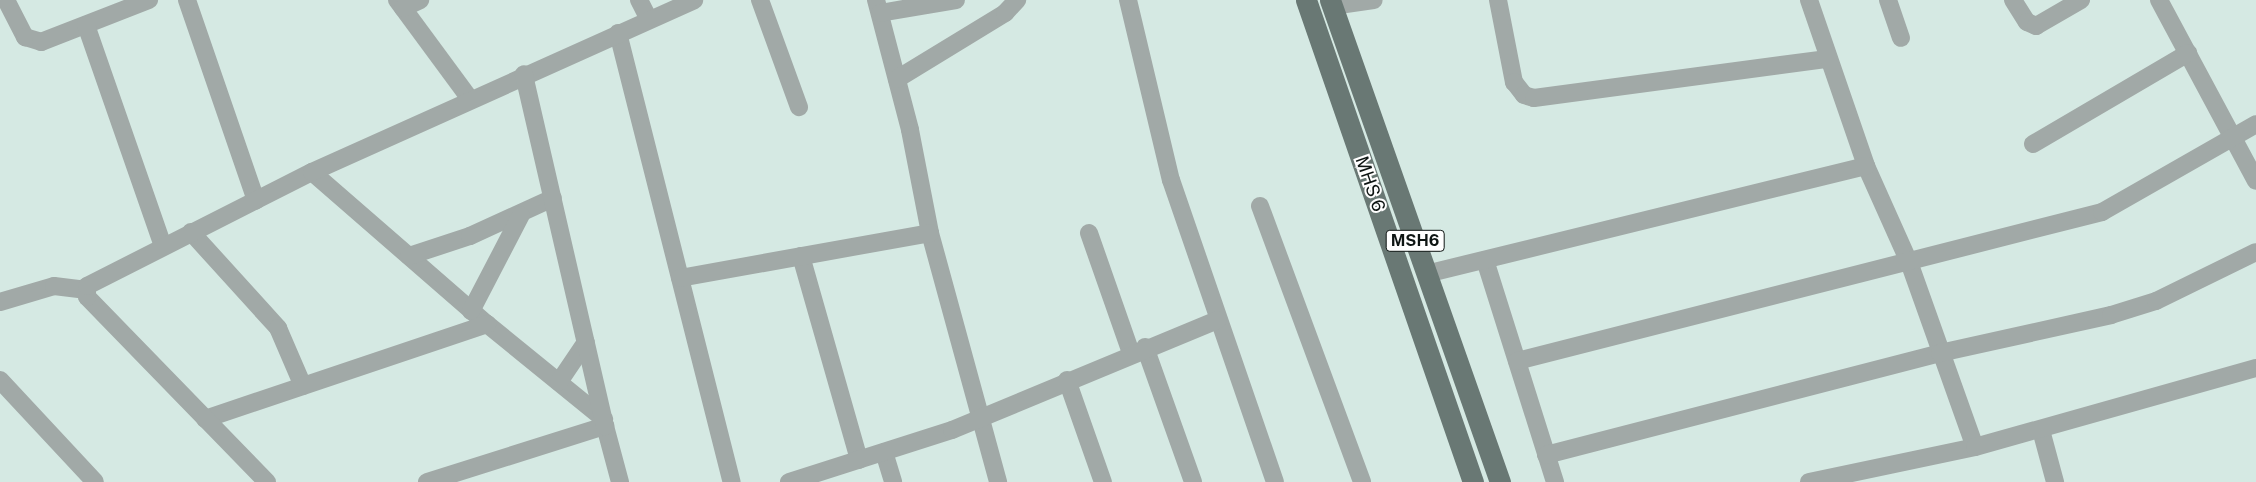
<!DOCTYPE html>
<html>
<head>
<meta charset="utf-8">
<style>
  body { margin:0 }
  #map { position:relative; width:2256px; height:482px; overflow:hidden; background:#d5e9e3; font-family:"Public Sans",sans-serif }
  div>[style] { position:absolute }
  .minor>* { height:18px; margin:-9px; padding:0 9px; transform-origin:9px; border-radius:9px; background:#a1a9a7 }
  .major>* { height:21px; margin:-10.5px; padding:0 10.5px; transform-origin:10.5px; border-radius:10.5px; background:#697874 }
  span { translate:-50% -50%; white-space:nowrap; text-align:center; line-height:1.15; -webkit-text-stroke:4px #fff; paint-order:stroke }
  .shield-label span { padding:1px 4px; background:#fff; border:1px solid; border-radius:4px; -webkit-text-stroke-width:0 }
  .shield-label { font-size:16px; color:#0e1513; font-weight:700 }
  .street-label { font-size:18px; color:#0e1513 }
</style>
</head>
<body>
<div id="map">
  <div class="minor">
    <div style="left:6px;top:0;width:42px;rotate:62.8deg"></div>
    <div style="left:25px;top:37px;width:17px;rotate:17deg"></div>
    <div style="left:41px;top:42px;width:116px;rotate:-21.3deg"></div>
    <div style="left:187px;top:0;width:212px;rotate:71deg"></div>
    <div style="left:397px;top:0;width:123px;rotate:53.6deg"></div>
    <div style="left:639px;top:0;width:22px;rotate:63deg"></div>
    <div style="left:760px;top:0;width:114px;rotate:70deg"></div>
    <div style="left:876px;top:0;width:134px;rotate:75.3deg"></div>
    <div style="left:910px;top:130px;width:105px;rotate:79deg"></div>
    <div style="left:930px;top:233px;width:258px;rotate:74.7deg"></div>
    <div style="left:1128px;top:0;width:185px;rotate:76.6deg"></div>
    <div style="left:1171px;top:180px;width:319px;rotate:71deg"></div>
    <div style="left:1498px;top:0;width:84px;rotate:79deg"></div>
    <div style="left:1514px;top:82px;width:16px;rotate:52deg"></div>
    <div style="left:1524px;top:95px;width:10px;rotate:17deg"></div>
    <div style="left:1534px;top:98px;width:296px;rotate:-7.6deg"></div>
    <div style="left:1809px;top:0;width:176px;rotate:71deg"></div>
    <div style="left:1866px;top:166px;width:105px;rotate:65.9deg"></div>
    <div style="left:1909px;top:262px;width:196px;rotate:70.4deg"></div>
    <div style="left:1888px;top:0;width:40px;rotate:71.1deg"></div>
    <div style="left:2013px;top:0;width:26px;rotate:58deg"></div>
    <div style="left:2027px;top:22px;width:10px;rotate:24deg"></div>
    <div style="left:2036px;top:26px;width:52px;rotate:-30deg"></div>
    <div style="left:2159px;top:0;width:205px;rotate:61.8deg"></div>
    <div style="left:1332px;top:6px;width:42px;rotate:-8.1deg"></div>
    <div style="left:403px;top:8px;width:19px;rotate:-25deg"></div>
    <div style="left:880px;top:13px;width:77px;rotate:-9.7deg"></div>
    <div style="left:86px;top:25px;width:234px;rotate:70.8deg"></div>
    <div style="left:618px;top:33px;width:463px;rotate:75.8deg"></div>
    <div style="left:897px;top:79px;width:127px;rotate:-31.4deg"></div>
    <div style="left:1005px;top:13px;width:18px;rotate:-47deg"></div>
    <div style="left:2033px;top:144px;width:180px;rotate:-30.4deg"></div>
    <div style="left:312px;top:172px;width:232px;rotate:41deg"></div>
    <div style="left:487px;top:324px;width:151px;rotate:39.1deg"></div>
    <div style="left:1260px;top:206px;width:294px;rotate:69.7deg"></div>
    <div style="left:191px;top:232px;width:130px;rotate:47.8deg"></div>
    <div style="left:278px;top:328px;width:63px;rotate:66.7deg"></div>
    <div style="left:1089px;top:233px;width:127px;rotate:70.7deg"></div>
    <div style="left:409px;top:256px;width:64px;rotate:-18.2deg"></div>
    <div style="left:470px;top:236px;width:91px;rotate:-24.6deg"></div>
    <div style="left:801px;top:256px;width:212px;rotate:74.1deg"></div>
    <div style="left:1485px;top:260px;width:233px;rotate:72.5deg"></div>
    <div style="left:1426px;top:274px;width:453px;rotate:-13.8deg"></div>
    <div style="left:680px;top:278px;width:254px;rotate:-10.2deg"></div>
    <div style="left:0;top:302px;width:56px;rotate:-16.5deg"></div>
    <div style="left:54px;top:286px;width:31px;rotate:7deg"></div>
    <div style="left:471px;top:311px;width:108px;rotate:-62.5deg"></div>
    <div style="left:1145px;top:347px;width:143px;rotate:70.4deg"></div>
    <div style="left:1517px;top:361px;width:604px;rotate:-14.29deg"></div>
    <div style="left:2102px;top:212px;width:177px;rotate:-29.7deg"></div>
    <div style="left:0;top:380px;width:139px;rotate:47deg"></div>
    <div style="left:1067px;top:380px;width:108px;rotate:70.6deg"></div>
    <div style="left:559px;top:382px;width:48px;rotate:-56deg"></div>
    <div style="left:205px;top:419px;width:298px;rotate:-18.6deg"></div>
    <div style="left:605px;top:426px;width:58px;rotate:75deg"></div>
    <div style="left:2041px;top:430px;width:54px;rotate:74.9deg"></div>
    <div style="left:884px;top:452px;width:31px;rotate:73deg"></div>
    <div style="left:1546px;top:455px;width:407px;rotate:-14.5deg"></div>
    <div style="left:1940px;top:353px;width:175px;rotate:-12.5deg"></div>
    <div style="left:2111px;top:315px;width:47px;rotate:-17.3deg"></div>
    <div style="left:2156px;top:301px;width:111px;rotate:-26.1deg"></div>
    <div style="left:267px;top:482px;width:258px;rotate:-134.2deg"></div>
    <div style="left:87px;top:297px;width:11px;rotate:-90deg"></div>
    <div style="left:87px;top:286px;width:252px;rotate:-26.9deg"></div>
    <div style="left:312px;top:172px;width:419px;rotate:-24.2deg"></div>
    <div style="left:427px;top:482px;width:187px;rotate:-17.5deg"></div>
    <div style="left:605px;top:426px;width:361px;rotate:-103deg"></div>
    <div style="left:789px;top:482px;width:171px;rotate:-17.7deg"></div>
    <div style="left:952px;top:430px;width:287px;rotate:-22.5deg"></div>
    <div style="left:1809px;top:482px;width:170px;rotate:-11.9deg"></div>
    <div style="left:1975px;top:447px;width:292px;rotate:-15.7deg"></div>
  </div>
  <div class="major">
    <div style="left:1306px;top:0;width:510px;rotate:70.89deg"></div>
    <div style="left:1330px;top:0;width:511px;rotate:70.57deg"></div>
  </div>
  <div class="shield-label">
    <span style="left:1415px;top:241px">MSH6</span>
  </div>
  <div class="street-label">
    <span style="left:1370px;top:184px;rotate:71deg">MHS 6</span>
  </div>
</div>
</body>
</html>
